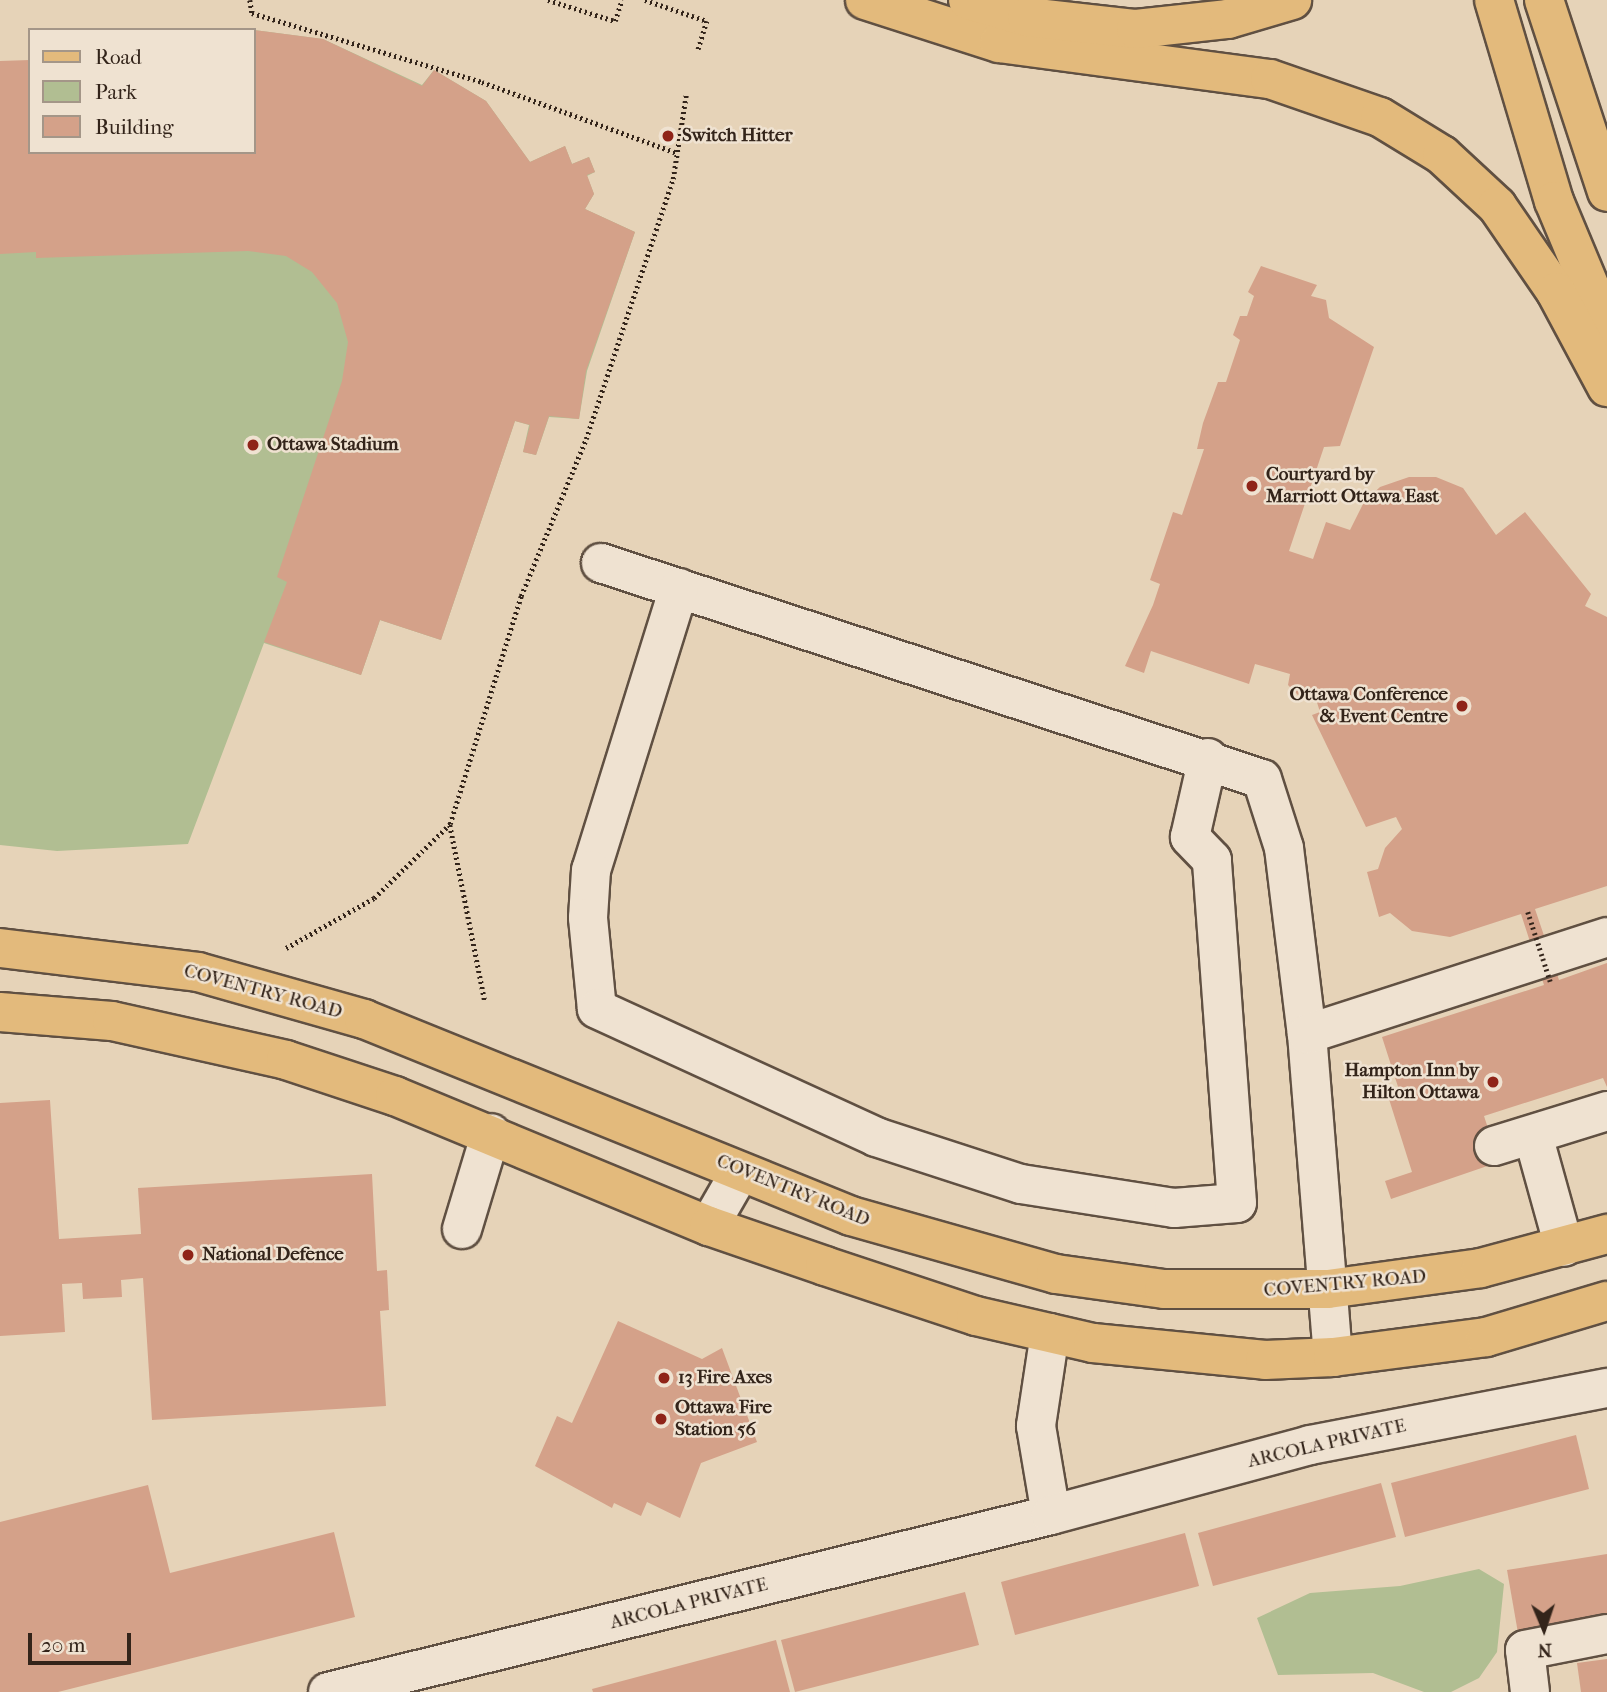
<!DOCTYPE html>
<html>
<head>
<meta charset="utf-8">
<style>
  body { margin:0 }
  #map { position:relative; width:1607px; height:1692px; overflow:hidden; background:#e6d3b8; font-family:"IM FELL French Canon",serif }
  div>[style] { position:absolute }
  .green>* { inset:0; background:#b1be92 }
  .building>* { inset:0; background:#d4a189 }
  .path>* { height:4.5px; margin-top:-2.25px; transform-origin:0; background:repeating-linear-gradient(90deg,#33241a 0 2px,transparent 0 5.5px) }
  .roads { filter:drop-shadow(2px 0 #605042) drop-shadow(-2px 0 #605042) drop-shadow(0 2px #605042) drop-shadow(0 -2px #605042) }
  .minor>* { height:38px; margin:-19px; padding:0 19px; transform-origin:19px; border-radius:19px; background:#efe2d1 }
  .major>* { height:38px; margin:-19px; padding:0 19px; transform-origin:19px; border-radius:19px; background:#e3ba7c }
  .highway>* { height:38px; margin:-19px; padding:0 19px; transform-origin:19px; border-radius:19px; background:#e3ba7c }
  .path-bridge>* { height:4.5px; margin-top:-2.25px; transform-origin:0; background:repeating-linear-gradient(90deg,#33241a 0 2px,transparent 0 5.5px) }
  .dots>* { width:19px; height:19px; translate:-50% -50%; box-sizing:border-box; border:4px solid #efe2d1; border-radius:50% }
  span { translate:-50% -50%; white-space:nowrap; text-align:center; line-height:1.15; -webkit-text-stroke:5px #efe2d1; paint-order:stroke }
  .poi-label { font-size:19px; color:#33241a; font-weight:700 }
  .left { translate:0 -50%; text-align:left }
  .right { translate:-100% -50%; text-align:right }
  .street-label { font-size:19px; color:#33241a }
  .legend { position:absolute; left:28px; top:28px; width:228px; height:126px; box-sizing:border-box; background:#efe2d1; border:2px solid #a49688; margin:0; padding:9px 12px; list-style:none; font-size:21px; color:#33241a }
  .legend li { display:flex; align-items:center; gap:14px; height:35px }
  .legend b { width:35px; border:2px solid #a49688 }
  .north { position:absolute; left:1509px; top:1594px; width:70px; height:70px; -webkit-text-stroke:5px #efe2d1; paint-order:stroke; rotate:178deg; font-size:19px; font-weight:700; line-height:28px; text-align:center; color:#33241a }
  .north::after { content:''; display:block; margin:auto; width:24px; height:32px; background:#33241a; clip-path:polygon(50% 0,100% 100%,50% 72%,0 100%) }
  .scale { position:absolute; left:28px; top:1633px; width:103px; height:32px; box-sizing:border-box; border:4px solid #33241a; border-top:0; padding-left:9px; font-size:21px; line-height:24px; white-space:nowrap; color:#33241a; -webkit-text-stroke:5px #efe2d1; paint-order:stroke }
</style>
</head>
<body>
<div id="map">
  <div class="green">
    <div style="clip-path:polygon(254px 30px,323px 39px,422px 85px,434px 70px,486px 101px,530px 162px,565px 146px,572px 164px,589px 157px,595px 172px,587px 176px,594px 194px,585px 209px,635px 232px,587px 371px,579px 419px,549px 417px,536px 455px,523px 452px,529px 425px,515px 421px,441px 640px,380px 620px,361px 675px,264px 643px,188px 844px,57px 851px,0 845px,0 61px,30px 152px,254px 152px)"></div>
    <div style="clip-path:polygon(1479px 1569px,1504px 1584px,1497px 1652px,1479px 1678px,1451px 1692px,1424px 1692px,1373px 1673px,1278px 1675px,1257px 1618px,1310px 1593px,1400px 1586px)"></div>
  </div>
  <div class="building">
    <div style="clip-path:polygon(254px 30px,323px 39px,422px 86px,434px 70px,486px 101px,530px 162px,565px 146px,572px 164px,589px 157px,595px 172px,587px 175px,594px 194px,585px 209px,635px 232px,586px 371px,579px 419px,549px 416px,536px 455px,523px 452px,530px 425px,515px 421px,441px 640px,380px 620px,361px 675px,264px 642px,287px 582px,277px 577px,342px 381px,348px 342px,337px 303px,312px 272px,286px 256px,248px 251px,36px 258px,36px 252px,0 254px,0 61px,30px 60px,30px 152px,254px 152px)"></div>
    <div style="clip-path:polygon(1261px 266px,1317px 285px,1311px 296px,1326px 300px,1329px 318px,1374px 347px,1340px 446px,1324px 447px,1289px 551px,1313px 559px,1326px 522px,1350px 530px,1364px 502px,1380px 487px,1409px 477px,1436px 477px,1463px 488px,1496px 535px,1525px 512px,1591px 594px,1585px 606px,1607px 617px,1607px 886px,1535px 909px,1559px 980px,1607px 963px,1607px 1087px,1603px 1078px,1484px 1116px,1499px 1162px,1391px 1199px,1385px 1181px,1412px 1172px,1388px 1096px,1400px 1093px,1382px 1037px,1544px 985px,1521px 914px,1450px 937px,1412px 931px,1390px 913px,1379px 917px,1367px 872px,1378px 869px,1385px 848px,1402px 829px,1396px 817px,1366px 827px,1312px 715px,1320px 712px,1315px 696px,1303px 700px,1288px 685px,1290px 674px,1255px 664px,1249px 684px,1151px 651px,1144px 673px,1125px 666px,1153px 605px,1160px 584px,1150px 580px,1173px 512px,1182px 515px,1204px 449px,1197px 449px,1203px 423px,1218px 382px,1226px 382px,1240px 340px,1233px 335px,1240px 316px,1247px 316px,1254px 296px,1248px 292px)"></div>
    <div style="clip-path:polygon(50px 1100px,59px 1239px,141px 1234px,138px 1188px,372px 1174px,377px 1271px,387px 1270px,389px 1310px,380px 1311px,386px 1406px,152px 1420px,143px 1278px,121px 1280px,122px 1297px,83px 1299px,82px 1283px,62px 1284px,65px 1332px,0 1336px,0 1103px)"></div>
    <div style="clip-path:polygon(618px 1321px,702px 1359px,722px 1348px,757px 1442px,701px 1463px,680px 1518px,647px 1502px,641px 1516px,614px 1503px,612px 1508px,535px 1466px,557px 1416px,572px 1423px)"></div>
    <div style="clip-path:polygon(1576px 1435px,1589px 1489px,1405px 1537px,1391px 1483px)"></div>
    <div style="clip-path:polygon(1381px 1483px,1396px 1537px,1213px 1586px,1198px 1533px)"></div>
    <div style="clip-path:polygon(148px 1485px,170px 1573px,334px 1532px,355px 1617px,58px 1692px,0 1692px,0 1522px)"></div>
    <div style="clip-path:polygon(1185px 1533px,1199px 1586px,1015px 1635px,1001px 1582px)"></div>
    <div style="clip-path:polygon(1607px 1554px,1607px 1619px,1518px 1633px,1507px 1570px)"></div>
    <div style="clip-path:polygon(965px 1592px,979px 1645px,795px 1692px,781px 1640px)"></div>
    <div style="clip-path:polygon(776px 1640px,790px 1692px,593px 1692px,592px 1689px)"></div>
    <div style="clip-path:polygon(1607px 1659px,1607px 1692px,1581px 1692px,1577px 1663px)"></div>
  </div>
  <div class="path">
    <div style="left:250px;top:0;width:13px;rotate:81deg"></div>
    <div style="left:252px;top:13px;width:240px;rotate:16.7deg"></div>
    <div style="left:482px;top:82px;width:208px;rotate:20deg"></div>
    <div style="left:548px;top:0;width:70px;rotate:17.4deg"></div>
    <div style="left:615px;top:21px;width:22px;rotate:-72deg"></div>
    <div style="left:645px;top:0;width:65px;rotate:18.7deg"></div>
    <div style="left:707px;top:21px;width:30px;rotate:107deg"></div>
    <div style="left:450px;top:825px;width:180px;rotate:78.8deg"></div>
    <div style="left:286px;top:948px;width:101px;rotate:-29.6deg"></div>
    <div style="left:374px;top:898px;width:106px;rotate:-44.2deg"></div>
    <div style="left:450px;top:824px;width:239px;rotate:-72.7deg"></div>
    <div style="left:521px;top:596px;width:170px;rotate:-67.5deg"></div>
    <div style="left:586px;top:439px;width:274px;rotate:-71.5deg"></div>
    <div style="left:673px;top:179px;width:85px;rotate:-81.2deg"></div>
  </div>
  <div class="roads">
    <div class="minor">
      <div style="left:601px;top:563px;width:695px;rotate:18.1deg"></div>
      <div style="left:1262px;top:779px;width:72px;rotate:72.3deg"></div>
      <div style="left:1284px;top:848px;width:187px;rotate:83deg"></div>
      <div style="left:1307px;top:1034px;width:324px;rotate:85.4deg"></div>
      <div style="left:679px;top:588px;width:295px;rotate:107.3deg"></div>
      <div style="left:591px;top:870px;width:48px;rotate:93.6deg"></div>
      <div style="left:588px;top:918px;width:91px;rotate:84.4deg"></div>
      <div style="left:597px;top:1009px;width:307px;rotate:24.6deg"></div>
      <div style="left:876px;top:1137px;width:152px;rotate:18deg"></div>
      <div style="left:1021px;top:1184px;width:155px;rotate:8.9deg"></div>
      <div style="left:1174px;top:1208px;width:63px;rotate:-4.5deg"></div>
      <div style="left:1237px;top:1203px;width:344px;rotate:-94.2deg"></div>
      <div style="left:1212px;top:860px;width:32px;rotate:-134deg"></div>
      <div style="left:1190px;top:837px;width:81px;rotate:-77.2deg"></div>
      <div style="left:1307px;top:1034px;width:315px;rotate:-17.9deg"></div>
      <div style="left:1533px;top:1135px;width:116px;rotate:74.5deg"></div>
      <div style="left:1494px;top:1146px;width:118px;rotate:-17.2deg"></div>
      <div style="left:709px;top:1226px;width:62px;rotate:-60.1deg"></div>
      <div style="left:462px;top:1229px;width:100px;rotate:-73.2deg"></div>
      <div style="left:1050px;top:1333px;width:94px;rotate:98.6deg"></div>
      <div style="left:1036px;top:1426px;width:90px;rotate:80.4deg"></div>
      <div style="left:328px;top:1692px;width:744px;rotate:-13.76deg"></div>
      <div style="left:1051px;top:1515px;width:268px;rotate:-15.1deg"></div>
      <div style="left:1310px;top:1445px;width:302px;rotate:-10.9deg"></div>
      <div style="left:1530px;top:1692px;width:42px;rotate:-96.8deg"></div>
      <div style="left:1525px;top:1650px;width:84px;rotate:-11deg"></div>
    </div>
    <div class="major">
      <div style="left:1494px;top:0;width:210px;rotate:73.4deg"></div>
      <div style="left:1554px;top:201px;width:138px;rotate:67.3deg"></div>
      <div style="left:1544px;top:0;width:202px;rotate:71.8deg"></div>
      <div style="left:0;top:948px;width:199px;rotate:6.9deg"></div>
      <div style="left:198px;top:972px;width:173px;rotate:15.8deg"></div>
      <div style="left:364px;top:1019px;width:525px;rotate:22.02deg"></div>
      <div style="left:851px;top:1216px;width:213px;rotate:15.8deg"></div>
      <div style="left:1056px;top:1274px;width:109px;rotate:7.9deg"></div>
      <div style="left:1164px;top:1289px;width:164px"></div>
      <div style="left:1328px;top:1289px;width:154px;rotate:-7.8deg"></div>
      <div style="left:1481px;top:1268px;width:131px;rotate:-15.1deg"></div>
      <div style="left:0;top:1012px;width:112px;rotate:4.6deg"></div>
      <div style="left:112px;top:1021px;width:178px;rotate:12.6deg"></div>
      <div style="left:286px;top:1060px;width:115px;rotate:18.3deg"></div>
      <div style="left:395px;top:1096px;width:340px;rotate:22.5deg"></div>
      <div style="left:709px;top:1226px;width:123px;rotate:19deg"></div>
      <div style="left:825px;top:1266px;width:159px;rotate:18.3deg"></div>
      <div style="left:976px;top:1316px;width:120px;rotate:13deg"></div>
      <div style="left:1093px;top:1343px;width:173px;rotate:5.6deg"></div>
      <div style="left:1265px;top:1360px;width:68px;rotate:-2.5deg"></div>
      <div style="left:1333px;top:1357px;width:154px;rotate:-7.4deg"></div>
      <div style="left:1486px;top:1337px;width:126px;rotate:-16.6deg"></div>
    </div>
    <div class="highway">
      <div style="left:865px;top:0;width:141px;rotate:17.8deg"></div>
      <div style="left:999px;top:43px;width:273px;rotate:7.6deg"></div>
      <div style="left:1270px;top:79px;width:116px;rotate:19.1deg"></div>
      <div style="left:1380px;top:117px;width:73px;rotate:31.5deg"></div>
      <div style="left:1442px;top:155px;width:75px;rotate:42.8deg"></div>
      <div style="left:1497px;top:206px;width:104px;rotate:55.5deg"></div>
      <div style="left:1556px;top:292px;width:108px;rotate:61.8deg"></div>
      <div style="left:968px;top:0;width:61px;rotate:16.1deg"></div>
      <div style="left:1027px;top:17px;width:110px;rotate:6.3deg"></div>
      <div style="left:1136px;top:29px;width:93px;rotate:-6.2deg"></div>
      <div style="left:1228px;top:19px;width:67px;rotate:-16.5deg"></div>
    </div>
  </div>
  <div class="path-bridge">
    <div style="left:1528px;top:912px;width:75px;rotate:72.1deg"></div>
  </div>
  <div class="dots">
    <div style="left:668px;top:136px;background:#8f2418"></div>
    <div style="left:253px;top:445px;background:#8f2418"></div>
    <div style="left:1252px;top:486px;background:#8f2418"></div>
    <div style="left:1462px;top:706px;background:#8f2418"></div>
    <div style="left:1493px;top:1082px;background:#8f2418"></div>
    <div style="left:188px;top:1255px;background:#8f2418"></div>
    <div style="left:664px;top:1378px;background:#8f2418"></div>
    <div style="left:661px;top:1419px;background:#8f2418"></div>
  </div>
  <div class="poi-label">
    <span class="left" style="left:682px;top:136px">Switch Hitter</span>
    <span class="left" style="left:267px;top:445px">Ottawa Stadium</span>
    <span class="left" style="left:1266px;top:486px">Courtyard by<br>Marriott Ottawa East</span>
    <span class="right" style="left:1448px;top:706px">Ottawa Conference<br>&amp; Event Centre</span>
    <span class="right" style="left:1479px;top:1082px">Hampton Inn by<br>Hilton Ottawa</span>
    <span class="left" style="left:202px;top:1255px">National Defence</span>
    <span class="left" style="left:678px;top:1378px">13 Fire Axes</span>
    <span class="left" style="left:675px;top:1419px">Ottawa Fire<br>Station 56</span>
  </div>
  <div class="street-label">
    <span style="left:263px;top:992px;rotate:15deg">COVENTRY ROAD</span>
    <span style="left:793px;top:1191px;rotate:22deg">COVENTRY ROAD</span>
    <span style="left:1345px;top:1284px;rotate:-5deg">COVENTRY ROAD</span>
    <span style="left:1327px;top:1444px;rotate:-13deg">ARCOLA PRIVATE</span>
    <span style="left:689px;top:1604px;rotate:-14deg">ARCOLA PRIVATE</span>
  </div>
  <ul class="legend">
  <li><b style="height:9px;background:#e3ba7c"></b>Road</li>
  <li><b style="height:19px;background:#b1be92"></b>Park</li>
  <li><b style="height:19px;background:#d4a189"></b>Building</li>
  </ul>
  <div class="north">N</div>
  <div class="scale">20 m</div>
</div>
</body>
</html>
